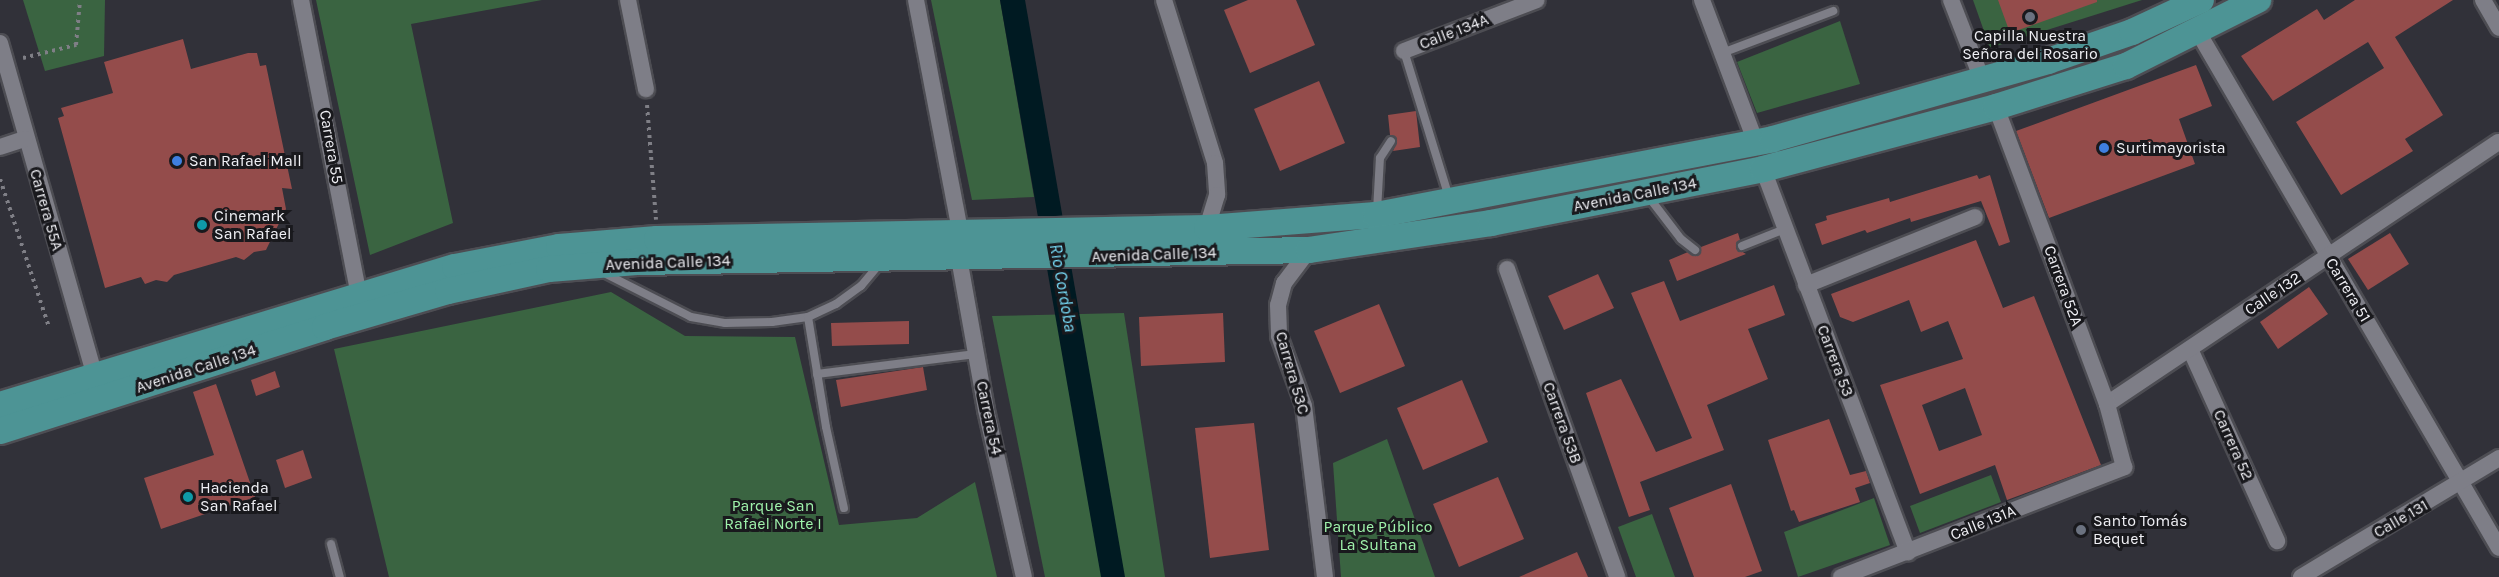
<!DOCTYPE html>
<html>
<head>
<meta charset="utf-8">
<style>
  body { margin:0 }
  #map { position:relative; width:2499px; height:577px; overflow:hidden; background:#313139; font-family:Karla,sans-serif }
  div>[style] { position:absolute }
  .green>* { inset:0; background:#3a6441 }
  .water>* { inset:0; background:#001a22 }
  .building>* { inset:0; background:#944c4b }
  .path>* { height:4px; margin-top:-2px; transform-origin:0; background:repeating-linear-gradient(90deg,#7f7f86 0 3px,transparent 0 7.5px) }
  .roads { filter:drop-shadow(2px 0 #4d4d53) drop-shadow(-2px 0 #4d4d53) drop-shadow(0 2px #4d4d53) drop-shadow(0 -2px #4d4d53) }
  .service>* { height:8px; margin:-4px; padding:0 4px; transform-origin:4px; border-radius:4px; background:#7e7e87 }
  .minor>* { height:16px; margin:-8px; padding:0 8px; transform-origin:8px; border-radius:8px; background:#7e7e87 }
  .primary>* { height:26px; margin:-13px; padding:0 13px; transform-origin:13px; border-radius:13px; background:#4d9495 }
  .dots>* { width:16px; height:16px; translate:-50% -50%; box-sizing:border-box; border:3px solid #19191d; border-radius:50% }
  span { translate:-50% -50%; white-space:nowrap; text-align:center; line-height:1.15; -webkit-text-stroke:6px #19191d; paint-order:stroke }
  .street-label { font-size:16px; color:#f0f0f5 }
  .poi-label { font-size:16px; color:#f0f0f5 }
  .left { translate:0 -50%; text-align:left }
  .park-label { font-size:16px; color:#9ff2ab }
  .water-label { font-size:18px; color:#78dcf8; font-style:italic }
</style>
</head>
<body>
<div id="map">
  <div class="green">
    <div style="clip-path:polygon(23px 0,105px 0,104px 56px,45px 71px)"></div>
    <div style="clip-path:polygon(316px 0,542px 0,411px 24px,453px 223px,370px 255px)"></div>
    <div style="clip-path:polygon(931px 0,1000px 0,1034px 197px,972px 200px)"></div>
    <div style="clip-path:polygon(1973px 0,2142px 0,1990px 48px)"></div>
    <div style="clip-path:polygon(1840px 21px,1860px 84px,1757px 113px,1737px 62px)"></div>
    <div style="clip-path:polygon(611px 292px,685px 336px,795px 337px,839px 525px,917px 518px,975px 482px,997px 577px,389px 577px,334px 349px)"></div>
    <div style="clip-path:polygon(1124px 313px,1165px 577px,1045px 577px,992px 316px)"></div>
    <div style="clip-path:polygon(1387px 439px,1435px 577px,1341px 577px,1333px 463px)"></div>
    <div style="clip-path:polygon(1991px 475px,2001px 502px,1920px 533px,1910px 506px)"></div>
    <div style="clip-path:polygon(1874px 498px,1890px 545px,1798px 577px,1784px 532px)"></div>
    <div style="clip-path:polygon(1652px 514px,1675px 577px,1636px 577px,1618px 527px)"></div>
  </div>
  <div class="water">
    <div style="clip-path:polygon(1000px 0,1025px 0,1125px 577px,1101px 577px)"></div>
  </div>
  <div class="building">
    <div style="clip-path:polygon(1248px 0,1296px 0,1315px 45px,1250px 73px,1224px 10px)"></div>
    <div style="clip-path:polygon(1998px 0,2097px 0,2097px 2px,2010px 33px)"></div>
    <div style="clip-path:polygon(2355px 0,2453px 0,2395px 37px,2443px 115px,2405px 139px,2413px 151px,2341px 195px,2296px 122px,2384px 68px,2368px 42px,2273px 101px,2241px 56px,2317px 9px,2324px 20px)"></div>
    <div style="clip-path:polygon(183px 39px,191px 69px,248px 53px,257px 53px,260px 66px,266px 65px,292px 189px,282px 188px,286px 209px,266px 250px,254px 252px,244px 260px,236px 257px,174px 275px,167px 282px,156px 280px,145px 284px,141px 277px,105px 288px,58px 118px,64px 116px,61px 108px,113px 93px,104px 62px)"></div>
    <div style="clip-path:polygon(2196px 65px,2212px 106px,2179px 119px,2195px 164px,2049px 218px,2016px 131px)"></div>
    <div style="clip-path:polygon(1319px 81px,1345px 143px,1280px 171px,1254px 109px)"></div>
    <div style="clip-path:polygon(1416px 111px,1420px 147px,1393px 151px,1397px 141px,1390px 135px,1388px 115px)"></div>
    <div style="clip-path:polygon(1977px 175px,1979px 179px,1990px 175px,2010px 242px,1999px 246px,1981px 201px,1911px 222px,1910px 218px,1867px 233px,1865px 230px,1822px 245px,1815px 224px,1827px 220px,1826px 216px,1889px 198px,1890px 202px)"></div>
    <div style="clip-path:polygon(1738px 233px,1740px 240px,1736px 248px,1746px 254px,1677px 281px,1669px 260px,1688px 252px,1697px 256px,1701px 247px)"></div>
    <div style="clip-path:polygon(2390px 233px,2409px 264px,2368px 290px,2348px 259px)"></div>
    <div style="clip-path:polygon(evenodd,1976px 240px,2003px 308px,2034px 296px,2101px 465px,2007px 500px,1995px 465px,1920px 494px,1880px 385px,1963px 359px,1948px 321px,1921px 332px,1909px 300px,1853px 322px,1840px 317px,1831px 294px,1976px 240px,1965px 388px,1982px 435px,1939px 451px,1922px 405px,1965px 388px)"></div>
    <div style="clip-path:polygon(1598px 274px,1614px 308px,1564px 330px,1548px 296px)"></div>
    <div style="clip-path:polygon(1664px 281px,1680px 321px,1774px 285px,1785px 315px,1748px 329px,1768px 379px,1707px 405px,1724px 450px,1640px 482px,1650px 510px,1629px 517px,1586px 393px,1621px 379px,1656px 452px,1692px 438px,1631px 293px)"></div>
    <div style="clip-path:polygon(2309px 287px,2328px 314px,2278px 349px,2260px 322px)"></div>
    <div style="clip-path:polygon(1379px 304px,1405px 366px,1340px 393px,1314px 331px)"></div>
    <div style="clip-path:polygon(1223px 313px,1225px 362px,1141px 366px,1139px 317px)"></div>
    <div style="clip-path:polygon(909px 321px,909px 344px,832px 346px,831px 323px)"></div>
    <div style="clip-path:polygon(923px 367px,927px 390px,841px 407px,836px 380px)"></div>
    <div style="clip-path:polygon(275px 371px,280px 387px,256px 396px,251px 380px)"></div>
    <div style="clip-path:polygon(1462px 380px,1488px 442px,1423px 470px,1397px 408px)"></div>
    <div style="clip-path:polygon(216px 384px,255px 497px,161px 529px,144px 478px,214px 455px,193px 392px)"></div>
    <div style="clip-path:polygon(1829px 419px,1850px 475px,1866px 471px,1870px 483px,1855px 488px,1860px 502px,1799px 522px,1794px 510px,1791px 511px,1768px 440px)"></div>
    <div style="clip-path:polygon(1254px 423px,1269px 550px,1210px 558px,1195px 428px)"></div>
    <div style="clip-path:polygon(303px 450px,312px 478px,285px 488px,276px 460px)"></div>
    <div style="clip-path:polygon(1498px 477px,1524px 539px,1459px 567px,1433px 504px)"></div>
    <div style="clip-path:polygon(1731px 484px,1762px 571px,1745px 577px,1694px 577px,1669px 508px)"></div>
    <div style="clip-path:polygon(1577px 552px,1588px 577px,1519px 577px)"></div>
  </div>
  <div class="path">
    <div style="left:23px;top:58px;width:55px;rotate:-13.8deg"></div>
    <div style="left:76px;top:45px;width:45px;rotate:-84.9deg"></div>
    <div style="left:647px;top:105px;width:115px;rotate:85.5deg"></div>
    <div style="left:0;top:179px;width:156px;rotate:71.7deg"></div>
  </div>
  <div class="roads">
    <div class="service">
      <div style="left:1404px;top:51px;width:153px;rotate:72.9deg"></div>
      <div style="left:1722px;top:53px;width:119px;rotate:-20.7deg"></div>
      <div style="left:1648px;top:196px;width:54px;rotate:52.5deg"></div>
      <div style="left:1681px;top:239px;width:18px;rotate:38deg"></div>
      <div style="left:1377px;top:211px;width:53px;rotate:-86.8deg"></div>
      <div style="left:1380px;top:158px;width:20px;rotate:-57deg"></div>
      <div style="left:1742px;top:246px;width:46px;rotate:-21.6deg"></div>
      <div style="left:604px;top:273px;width:97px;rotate:26.8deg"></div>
      <div style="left:691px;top:317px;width:35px;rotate:10deg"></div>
      <div style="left:725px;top:323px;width:47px;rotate:-1.2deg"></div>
      <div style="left:772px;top:322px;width:36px;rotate:-8deg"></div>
      <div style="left:808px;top:317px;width:31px;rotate:-25deg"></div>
      <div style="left:836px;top:304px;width:31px;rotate:-36deg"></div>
      <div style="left:861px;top:286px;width:30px;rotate:-50deg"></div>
      <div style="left:808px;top:317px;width:111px;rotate:80.7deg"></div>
      <div style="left:826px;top:427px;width:83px;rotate:77.5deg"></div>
      <div style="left:817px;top:374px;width:160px;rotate:-7.2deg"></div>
      <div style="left:331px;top:544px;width:34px;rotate:75deg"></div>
    </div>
    <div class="minor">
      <div style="left:301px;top:0;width:301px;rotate:78.9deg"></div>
      <div style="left:628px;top:0;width:91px;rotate:78.6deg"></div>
      <div style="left:916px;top:0;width:239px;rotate:79.2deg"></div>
      <div style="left:1164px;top:0;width:171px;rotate:72.6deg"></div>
      <div style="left:1215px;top:163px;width:32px;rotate:86deg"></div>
      <div style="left:1217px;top:195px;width:34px;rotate:107deg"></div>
      <div style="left:1702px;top:0;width:153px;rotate:69.3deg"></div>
      <div style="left:1951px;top:0;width:88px;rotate:68.7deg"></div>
      <div style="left:2483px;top:0;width:32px;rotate:60deg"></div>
      <div style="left:2198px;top:32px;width:597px;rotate:59.74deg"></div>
      <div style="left:0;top:43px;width:346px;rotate:74.1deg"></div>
      <div style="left:1404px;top:51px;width:142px;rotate:-21deg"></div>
      <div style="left:0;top:147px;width:26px;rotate:-18deg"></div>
      <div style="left:1763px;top:169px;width:410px;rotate:69.3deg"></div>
      <div style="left:1309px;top:250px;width:41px;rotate:127.1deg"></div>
      <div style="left:1284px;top:283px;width:23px;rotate:105deg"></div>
      <div style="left:1278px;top:305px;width:31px;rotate:88deg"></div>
      <div style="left:1279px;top:336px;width:74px;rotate:70.3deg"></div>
      <div style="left:1304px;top:406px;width:172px;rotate:83deg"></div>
      <div style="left:959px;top:258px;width:154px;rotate:79.9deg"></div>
      <div style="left:986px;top:410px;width:171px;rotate:77.2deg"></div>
      <div style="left:1507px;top:269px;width:327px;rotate:70.3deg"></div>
      <div style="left:1806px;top:285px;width:182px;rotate:-21.9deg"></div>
      <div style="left:2190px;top:349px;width:211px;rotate:65.6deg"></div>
      <div style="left:2107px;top:404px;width:471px;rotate:-33.8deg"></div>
      <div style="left:1841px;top:577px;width:304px;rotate:-21.2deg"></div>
      <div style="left:2124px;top:467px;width:65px;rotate:-105.1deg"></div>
      <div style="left:2107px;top:404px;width:317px;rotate:-110.5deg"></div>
      <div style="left:2301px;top:577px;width:231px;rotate:-31deg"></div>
    </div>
    <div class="primary">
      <div style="left:0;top:405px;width:475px;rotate:-16.9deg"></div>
      <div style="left:455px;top:267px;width:106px;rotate:-10.9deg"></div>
      <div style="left:559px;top:247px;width:98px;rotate:-4.7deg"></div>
      <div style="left:657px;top:239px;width:550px;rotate:-1.15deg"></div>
      <div style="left:1207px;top:228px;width:169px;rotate:-4.4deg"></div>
      <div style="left:1376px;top:215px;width:404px;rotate:-10.8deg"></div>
      <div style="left:1773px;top:139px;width:286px;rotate:-15.8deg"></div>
      <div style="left:2048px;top:61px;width:89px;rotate:-19deg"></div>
      <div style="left:2132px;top:32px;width:76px;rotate:-24.9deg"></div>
      <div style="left:0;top:431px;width:341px;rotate:-17.7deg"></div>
      <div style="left:325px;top:327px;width:128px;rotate:-16.3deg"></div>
      <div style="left:448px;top:291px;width:103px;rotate:-12.3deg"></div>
      <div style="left:549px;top:269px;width:88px;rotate:-4.5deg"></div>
      <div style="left:637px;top:262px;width:672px;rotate:-1.02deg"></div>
      <div style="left:1309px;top:250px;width:184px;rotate:-8.4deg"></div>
      <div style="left:1491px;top:223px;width:277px;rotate:-11.2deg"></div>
      <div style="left:1763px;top:169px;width:241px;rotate:-14.9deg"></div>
      <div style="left:1996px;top:107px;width:136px;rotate:-17.5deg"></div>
      <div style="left:2126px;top:66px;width:148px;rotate:-26.6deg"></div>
    </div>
  </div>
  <div class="dots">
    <div style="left:2030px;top:17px;background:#6b7280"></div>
    <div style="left:2104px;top:148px;background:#3f7fe0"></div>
    <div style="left:177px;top:161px;background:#3f7fe0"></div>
    <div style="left:202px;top:225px;background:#0f9aa8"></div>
    <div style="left:188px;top:497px;background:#0f9aa8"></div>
    <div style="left:2081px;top:530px;background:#6b7280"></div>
  </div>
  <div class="street-label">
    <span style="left:1454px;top:32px;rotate:-21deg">Calle 134A</span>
    <span style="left:331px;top:147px;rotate:80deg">Carrera 55</span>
    <span style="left:1635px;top:195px;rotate:-11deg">Avenida Calle 134</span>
    <span style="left:46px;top:210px;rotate:74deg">Carrera 55A</span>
    <span style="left:1154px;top:255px;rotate:-2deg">Avenida Calle 134</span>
    <span style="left:668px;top:263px;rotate:-2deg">Avenida Calle 134</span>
    <span style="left:2063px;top:286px;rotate:70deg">Carrera 52A</span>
    <span style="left:2348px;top:290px;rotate:59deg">Carrera 51</span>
    <span style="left:2273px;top:294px;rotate:-34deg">Calle 132</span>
    <span style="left:1835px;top:361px;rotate:69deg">Carrera 53</span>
    <span style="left:196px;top:369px;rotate:-18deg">Avenida Calle 134</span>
    <span style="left:1292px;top:373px;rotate:74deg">Carrera 53C</span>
    <span style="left:989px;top:418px;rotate:78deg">Carrera 54</span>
    <span style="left:1562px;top:423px;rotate:70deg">Carrera 53B</span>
    <span style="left:2233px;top:445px;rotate:66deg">Carrera 52</span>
    <span style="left:2401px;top:519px;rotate:-30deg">Calle 131</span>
    <span style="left:1983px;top:523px;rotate:-22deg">Calle 131A</span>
  </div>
  <div class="poi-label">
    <span style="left:2030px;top:45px">Capilla Nuestra<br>Señora del Rosario</span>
    <span class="left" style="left:2116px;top:148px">Surtimayorista</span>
    <span class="left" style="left:189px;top:161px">San Rafael Mall</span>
    <span class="left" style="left:214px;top:225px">Cinemark<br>San Rafael</span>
    <span class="left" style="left:200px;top:497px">Hacienda<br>San Rafael</span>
    <span class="left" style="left:2093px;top:530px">Santo Tomás<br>Bequet</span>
  </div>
  <div class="park-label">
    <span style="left:773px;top:515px">Parque San<br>Rafael Norte I</span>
    <span style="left:1378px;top:536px">Parque Público<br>La Sultana</span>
  </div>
  <div class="water-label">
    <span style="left:1063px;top:288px;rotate:80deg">Rio Cordoba</span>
  </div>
</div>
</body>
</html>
